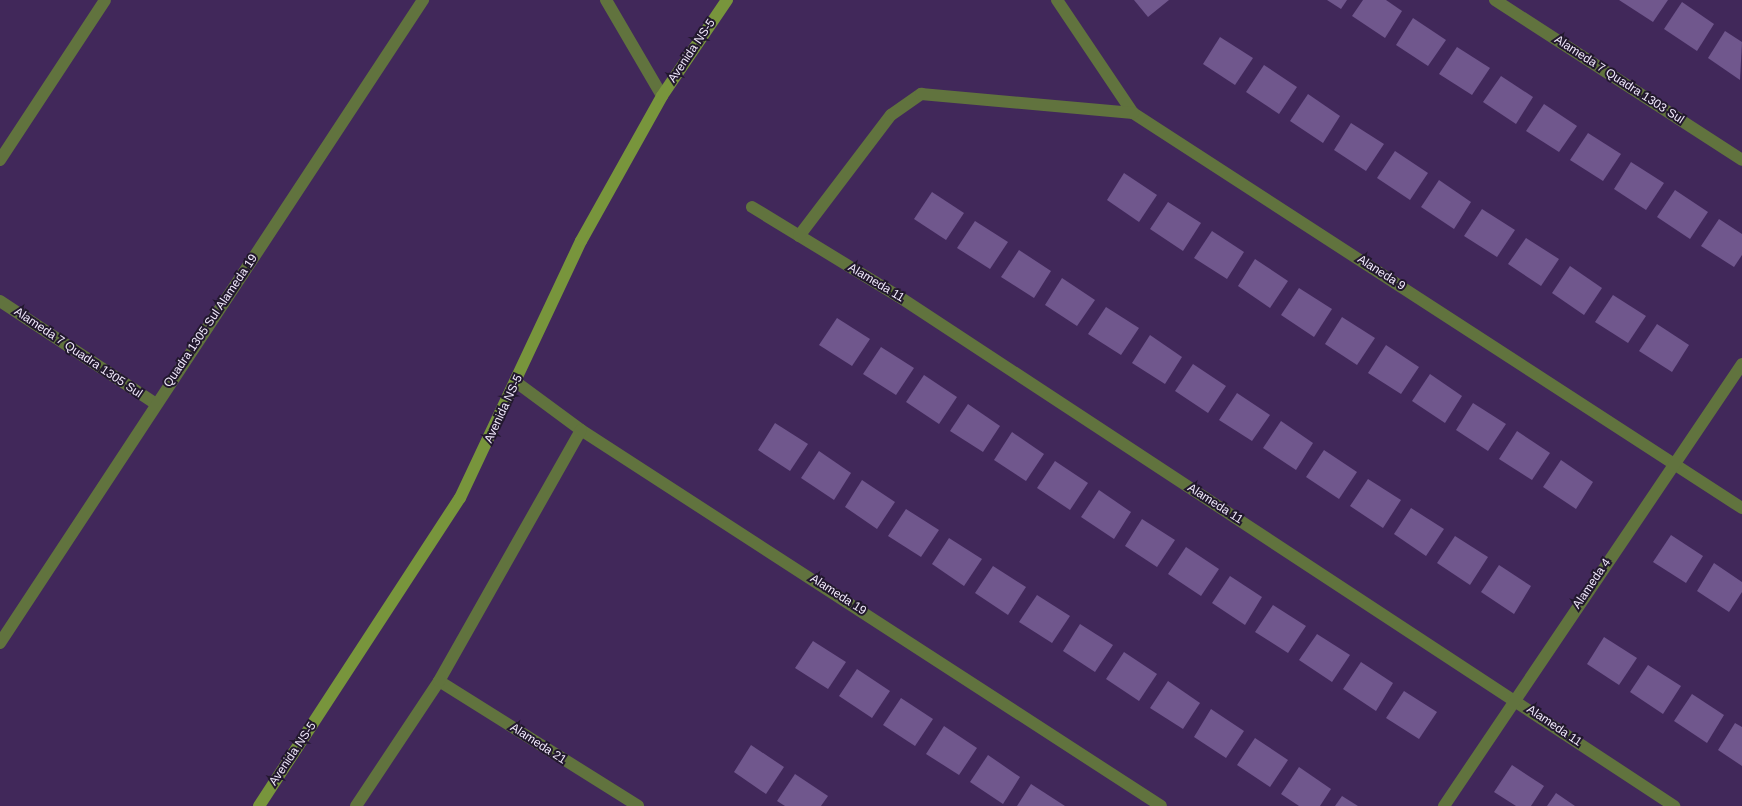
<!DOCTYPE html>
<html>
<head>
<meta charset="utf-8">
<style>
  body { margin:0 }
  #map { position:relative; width:1742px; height:806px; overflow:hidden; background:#41285a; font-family:Helvetica,sans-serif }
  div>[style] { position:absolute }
  .building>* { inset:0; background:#70578d }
  .street>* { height:12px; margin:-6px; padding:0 6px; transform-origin:6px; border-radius:6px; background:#61733e }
  .secondary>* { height:12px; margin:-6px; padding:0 6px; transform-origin:6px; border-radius:6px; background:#78953c }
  span { translate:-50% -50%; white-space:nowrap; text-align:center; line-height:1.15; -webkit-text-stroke:4px #22182e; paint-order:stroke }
  .street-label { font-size:12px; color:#f2eafd }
</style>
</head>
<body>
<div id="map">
  <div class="building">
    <div style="clip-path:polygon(1134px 0,1169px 0,1148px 17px)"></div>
    <div style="clip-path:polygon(1327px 0,1347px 0,1341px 9px)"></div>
    <div style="clip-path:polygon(1363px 0,1386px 0,1402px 11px,1385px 38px,1352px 16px)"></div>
    <div style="clip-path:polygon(1619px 0,1668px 0,1653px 22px)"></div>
    <div style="clip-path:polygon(1682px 2px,1714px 24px,1697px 51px,1664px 29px)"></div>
    <div style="clip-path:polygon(1413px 18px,1446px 40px,1428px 66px,1396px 45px)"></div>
    <div style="clip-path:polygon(1725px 31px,1742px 42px,1740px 80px,1708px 58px)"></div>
    <div style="clip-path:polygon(1220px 37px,1253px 58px,1235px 85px,1203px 64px)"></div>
    <div style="clip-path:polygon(1457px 47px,1490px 68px,1472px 95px,1439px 74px)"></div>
    <div style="clip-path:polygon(1264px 65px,1297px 87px,1279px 114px,1246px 92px)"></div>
    <div style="clip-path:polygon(1501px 76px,1533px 97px,1516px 124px,1483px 102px)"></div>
    <div style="clip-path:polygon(1308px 94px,1340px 116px,1323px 143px,1290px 121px)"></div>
    <div style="clip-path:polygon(1544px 104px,1577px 126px,1559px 152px,1526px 131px)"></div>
    <div style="clip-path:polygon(1351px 123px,1384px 144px,1366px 171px,1334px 150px)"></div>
    <div style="clip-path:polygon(1588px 133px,1621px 154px,1603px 181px,1570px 160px)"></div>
    <div style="clip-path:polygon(1395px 151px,1428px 173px,1410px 200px,1377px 178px)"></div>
    <div style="clip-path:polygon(1631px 162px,1664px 183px,1646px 210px,1614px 189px)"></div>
    <div style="clip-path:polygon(1124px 173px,1157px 195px,1139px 222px,1107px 200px)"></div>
    <div style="clip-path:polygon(1439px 180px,1471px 202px,1454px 229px,1421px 207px)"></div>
    <div style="clip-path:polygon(1675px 190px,1708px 212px,1690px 239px,1657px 217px)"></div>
    <div style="clip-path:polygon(932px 192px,964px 213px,946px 240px,914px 219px)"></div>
    <div style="clip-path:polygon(1168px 202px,1201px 223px,1183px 251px,1150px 229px)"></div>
    <div style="clip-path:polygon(1482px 209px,1515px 230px,1497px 257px,1464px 236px)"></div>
    <div style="clip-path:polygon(1719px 219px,1742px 234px,1742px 255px,1734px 267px,1701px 246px)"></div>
    <div style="clip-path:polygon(975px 221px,1008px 242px,990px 269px,957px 248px)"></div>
    <div style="clip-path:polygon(1212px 231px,1244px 252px,1227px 279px,1194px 258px)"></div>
    <div style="clip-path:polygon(1526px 238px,1559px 259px,1541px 286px,1508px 264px)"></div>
    <div style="clip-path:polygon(1019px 250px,1051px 271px,1034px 298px,1001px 277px)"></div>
    <div style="clip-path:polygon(1255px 259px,1288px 281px,1270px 308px,1238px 286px)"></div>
    <div style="clip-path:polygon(1570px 266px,1602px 288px,1584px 315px,1552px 293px)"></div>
    <div style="clip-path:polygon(1062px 278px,1095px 300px,1077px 326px,1045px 305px)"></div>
    <div style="clip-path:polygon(1299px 288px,1332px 309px,1314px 337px,1281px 315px)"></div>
    <div style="clip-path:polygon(1613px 295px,1646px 316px,1628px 343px,1595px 322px)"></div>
    <div style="clip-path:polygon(1106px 307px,1139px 328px,1121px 355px,1088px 334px)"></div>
    <div style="clip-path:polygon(1342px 317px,1375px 338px,1357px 365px,1325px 344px)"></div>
    <div style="clip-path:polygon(837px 318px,870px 339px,852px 366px,819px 345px)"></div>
    <div style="clip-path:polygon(1657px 324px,1689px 345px,1672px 372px,1639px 351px)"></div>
    <div style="clip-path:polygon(1150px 335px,1182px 357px,1165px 384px,1132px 363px)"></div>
    <div style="clip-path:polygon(1386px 345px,1419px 367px,1401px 394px,1368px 373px)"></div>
    <div style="clip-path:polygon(881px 347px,914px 368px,896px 395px,863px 374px)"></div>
    <div style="clip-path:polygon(1193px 364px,1226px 386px,1208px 413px,1175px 391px)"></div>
    <div style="clip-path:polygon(1430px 374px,1462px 396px,1445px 423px,1412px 401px)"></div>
    <div style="clip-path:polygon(924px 375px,957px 397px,939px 424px,906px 402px)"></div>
    <div style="clip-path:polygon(1237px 393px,1270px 415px,1252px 441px,1219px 420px)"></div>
    <div style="clip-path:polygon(1473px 403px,1506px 424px,1488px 451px,1456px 430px)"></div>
    <div style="clip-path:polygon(968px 404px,1000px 426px,983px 452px,950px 431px)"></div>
    <div style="clip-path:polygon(1281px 421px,1313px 443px,1296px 470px,1263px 448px)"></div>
    <div style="clip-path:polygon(775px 423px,808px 444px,790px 471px,758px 450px)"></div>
    <div style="clip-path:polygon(1517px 431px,1550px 453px,1532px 480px,1499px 459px)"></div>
    <div style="clip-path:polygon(1012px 432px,1044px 454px,1026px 481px,994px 460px)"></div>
    <div style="clip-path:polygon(1324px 450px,1357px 472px,1339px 499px,1306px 477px)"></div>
    <div style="clip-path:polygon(819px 451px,851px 473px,834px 500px,801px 478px)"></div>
    <div style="clip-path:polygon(1561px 460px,1593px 482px,1576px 509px,1543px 487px)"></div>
    <div style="clip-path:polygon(1055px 461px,1088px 483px,1070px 510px,1037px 488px)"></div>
    <div style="clip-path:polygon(1368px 479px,1401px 500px,1383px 528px,1350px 506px)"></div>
    <div style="clip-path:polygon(862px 480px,895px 502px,877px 529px,845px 507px)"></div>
    <div style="clip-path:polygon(1099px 490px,1131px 512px,1114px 539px,1081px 517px)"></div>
    <div style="clip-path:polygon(1411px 508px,1444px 529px,1426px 556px,1394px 534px)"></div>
    <div style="clip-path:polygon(906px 509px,939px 530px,921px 557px,888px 536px)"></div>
    <div style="clip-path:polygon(1142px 519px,1175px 540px,1157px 567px,1125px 546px)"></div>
    <div style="clip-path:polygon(1671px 535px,1703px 556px,1686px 583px,1653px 562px)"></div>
    <div style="clip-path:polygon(1455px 536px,1488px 557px,1470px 585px,1437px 563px)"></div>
    <div style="clip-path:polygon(949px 538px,982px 559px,964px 586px,932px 564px)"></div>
    <div style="clip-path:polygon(1186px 547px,1219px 569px,1201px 596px,1168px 574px)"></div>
    <div style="clip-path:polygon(1714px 563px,1742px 582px,1742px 592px,1729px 612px,1697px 591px)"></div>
    <div style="clip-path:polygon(1499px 565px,1531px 586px,1514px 614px,1481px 592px)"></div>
    <div style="clip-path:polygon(993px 566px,1026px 587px,1008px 615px,975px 593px)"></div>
    <div style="clip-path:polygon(1230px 576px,1262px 597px,1245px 625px,1212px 603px)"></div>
    <div style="clip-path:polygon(1037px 595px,1070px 616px,1052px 643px,1019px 622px)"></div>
    <div style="clip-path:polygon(1273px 605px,1306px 626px,1288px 653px,1255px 632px)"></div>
    <div style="clip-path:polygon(1080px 624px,1113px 645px,1095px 672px,1063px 651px)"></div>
    <div style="clip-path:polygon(1317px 634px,1350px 655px,1332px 682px,1299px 660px)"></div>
    <div style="clip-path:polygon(1604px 637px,1637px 658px,1619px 685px,1587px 664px)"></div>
    <div style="clip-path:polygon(813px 641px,846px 662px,828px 689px,795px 668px)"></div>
    <div style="clip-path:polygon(1124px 652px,1157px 674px,1139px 701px,1106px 679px)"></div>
    <div style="clip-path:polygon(1361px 662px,1393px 683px,1376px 711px,1343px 689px)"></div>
    <div style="clip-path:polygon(1648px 665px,1681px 686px,1663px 714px,1630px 692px)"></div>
    <div style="clip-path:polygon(857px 669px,890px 691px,872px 718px,839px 696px)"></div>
    <div style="clip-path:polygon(1168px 681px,1200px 703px,1183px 729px,1150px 708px)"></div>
    <div style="clip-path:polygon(1404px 691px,1437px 712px,1419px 739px,1386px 718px)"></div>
    <div style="clip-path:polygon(1692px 694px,1724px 715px,1707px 743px,1674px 721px)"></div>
    <div style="clip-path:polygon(901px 698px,933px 719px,915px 746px,883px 725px)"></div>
    <div style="clip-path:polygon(1211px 709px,1244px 731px,1226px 758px,1194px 737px)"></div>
    <div style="clip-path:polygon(1735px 723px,1742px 727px,1742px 766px,1718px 750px)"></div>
    <div style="clip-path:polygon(944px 726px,977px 748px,959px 775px,926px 754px)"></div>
    <div style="clip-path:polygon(1255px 738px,1288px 760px,1270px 787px,1237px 765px)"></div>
    <div style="clip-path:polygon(751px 745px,784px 767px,766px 794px,734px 772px)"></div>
    <div style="clip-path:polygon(988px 755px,1020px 777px,1003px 804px,970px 782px)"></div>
    <div style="clip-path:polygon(1512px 765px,1544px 786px,1531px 806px,1516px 806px,1494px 792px)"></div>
    <div style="clip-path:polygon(1299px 767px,1331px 789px,1320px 806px,1299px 806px,1281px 794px)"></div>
    <div style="clip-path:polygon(795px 774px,828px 796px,821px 806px,785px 806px,777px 801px)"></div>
    <div style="clip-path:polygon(1031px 784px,1065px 806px,1017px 806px)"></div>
    <div style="clip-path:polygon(1556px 793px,1575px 806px,1547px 806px)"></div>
    <div style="clip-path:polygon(1342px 796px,1358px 806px,1335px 806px)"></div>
  </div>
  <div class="street">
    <div style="left:606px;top:0;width:111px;rotate:59.7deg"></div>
    <div style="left:1057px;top:0;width:136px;rotate:56.1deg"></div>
    <div style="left:1133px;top:113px;width:726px;rotate:32.97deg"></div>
    <div style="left:1495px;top:0;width:294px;rotate:32.9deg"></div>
    <div style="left:0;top:160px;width:191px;rotate:-56.7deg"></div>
    <div style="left:752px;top:207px;width:171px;rotate:31.4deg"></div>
    <div style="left:898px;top:296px;width:929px;rotate:33.31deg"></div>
    <div style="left:799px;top:236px;width:152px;rotate:-52.8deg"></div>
    <div style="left:891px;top:115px;width:37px;rotate:-35deg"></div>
    <div style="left:921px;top:94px;width:213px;rotate:5.1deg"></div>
    <div style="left:0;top:301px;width:187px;rotate:33.4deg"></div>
    <div style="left:516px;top:382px;width:81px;rotate:36.4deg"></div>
    <div style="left:581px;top:430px;width:691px;rotate:32.95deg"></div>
    <div style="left:0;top:643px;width:770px;rotate:-56.66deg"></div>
    <div style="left:439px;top:681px;width:235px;rotate:32.1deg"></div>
    <div style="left:356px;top:806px;width:150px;rotate:-56.4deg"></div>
    <div style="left:439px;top:681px;width:288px;rotate:-60.5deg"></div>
    <div style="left:1444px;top:806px;width:533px;rotate:-56.01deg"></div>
  </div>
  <div class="secondary">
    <div style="left:259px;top:806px;width:368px;rotate:-56.9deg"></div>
    <div style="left:460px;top:498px;width:284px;rotate:-64.8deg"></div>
    <div style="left:581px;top:241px;width:166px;rotate:-60.8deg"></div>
    <div style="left:662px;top:96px;width:116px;rotate:-55.9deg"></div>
  </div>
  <div class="street-label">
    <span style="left:692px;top:51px;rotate:-56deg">Avenida NS-5</span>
    <span style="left:1619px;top:80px;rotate:33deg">Alameda 7 Quadra 1303 Sul</span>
    <span style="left:1381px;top:273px;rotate:33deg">Alaneda 9</span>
    <span style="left:876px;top:283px;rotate:31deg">Alameda 11</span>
    <span style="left:211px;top:321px;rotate:-56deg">Quadra 1305 Sul Alameda 19</span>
    <span style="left:78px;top:353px;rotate:34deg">Alameda 7 Quadra 1305 Sul</span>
    <span style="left:504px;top:409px;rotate:-65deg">Avenida NS-5</span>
    <span style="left:1215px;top:504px;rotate:33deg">Alameda 11</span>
    <span style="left:1592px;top:584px;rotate:-56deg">Alameda 4</span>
    <span style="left:838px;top:595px;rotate:33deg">Alameda 19</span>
    <span style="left:1554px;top:726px;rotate:34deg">Alameda 11</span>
    <span style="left:538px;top:744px;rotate:33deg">Alameda 21</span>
    <span style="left:293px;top:754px;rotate:-56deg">Avenida NS-5</span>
  </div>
</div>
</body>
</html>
